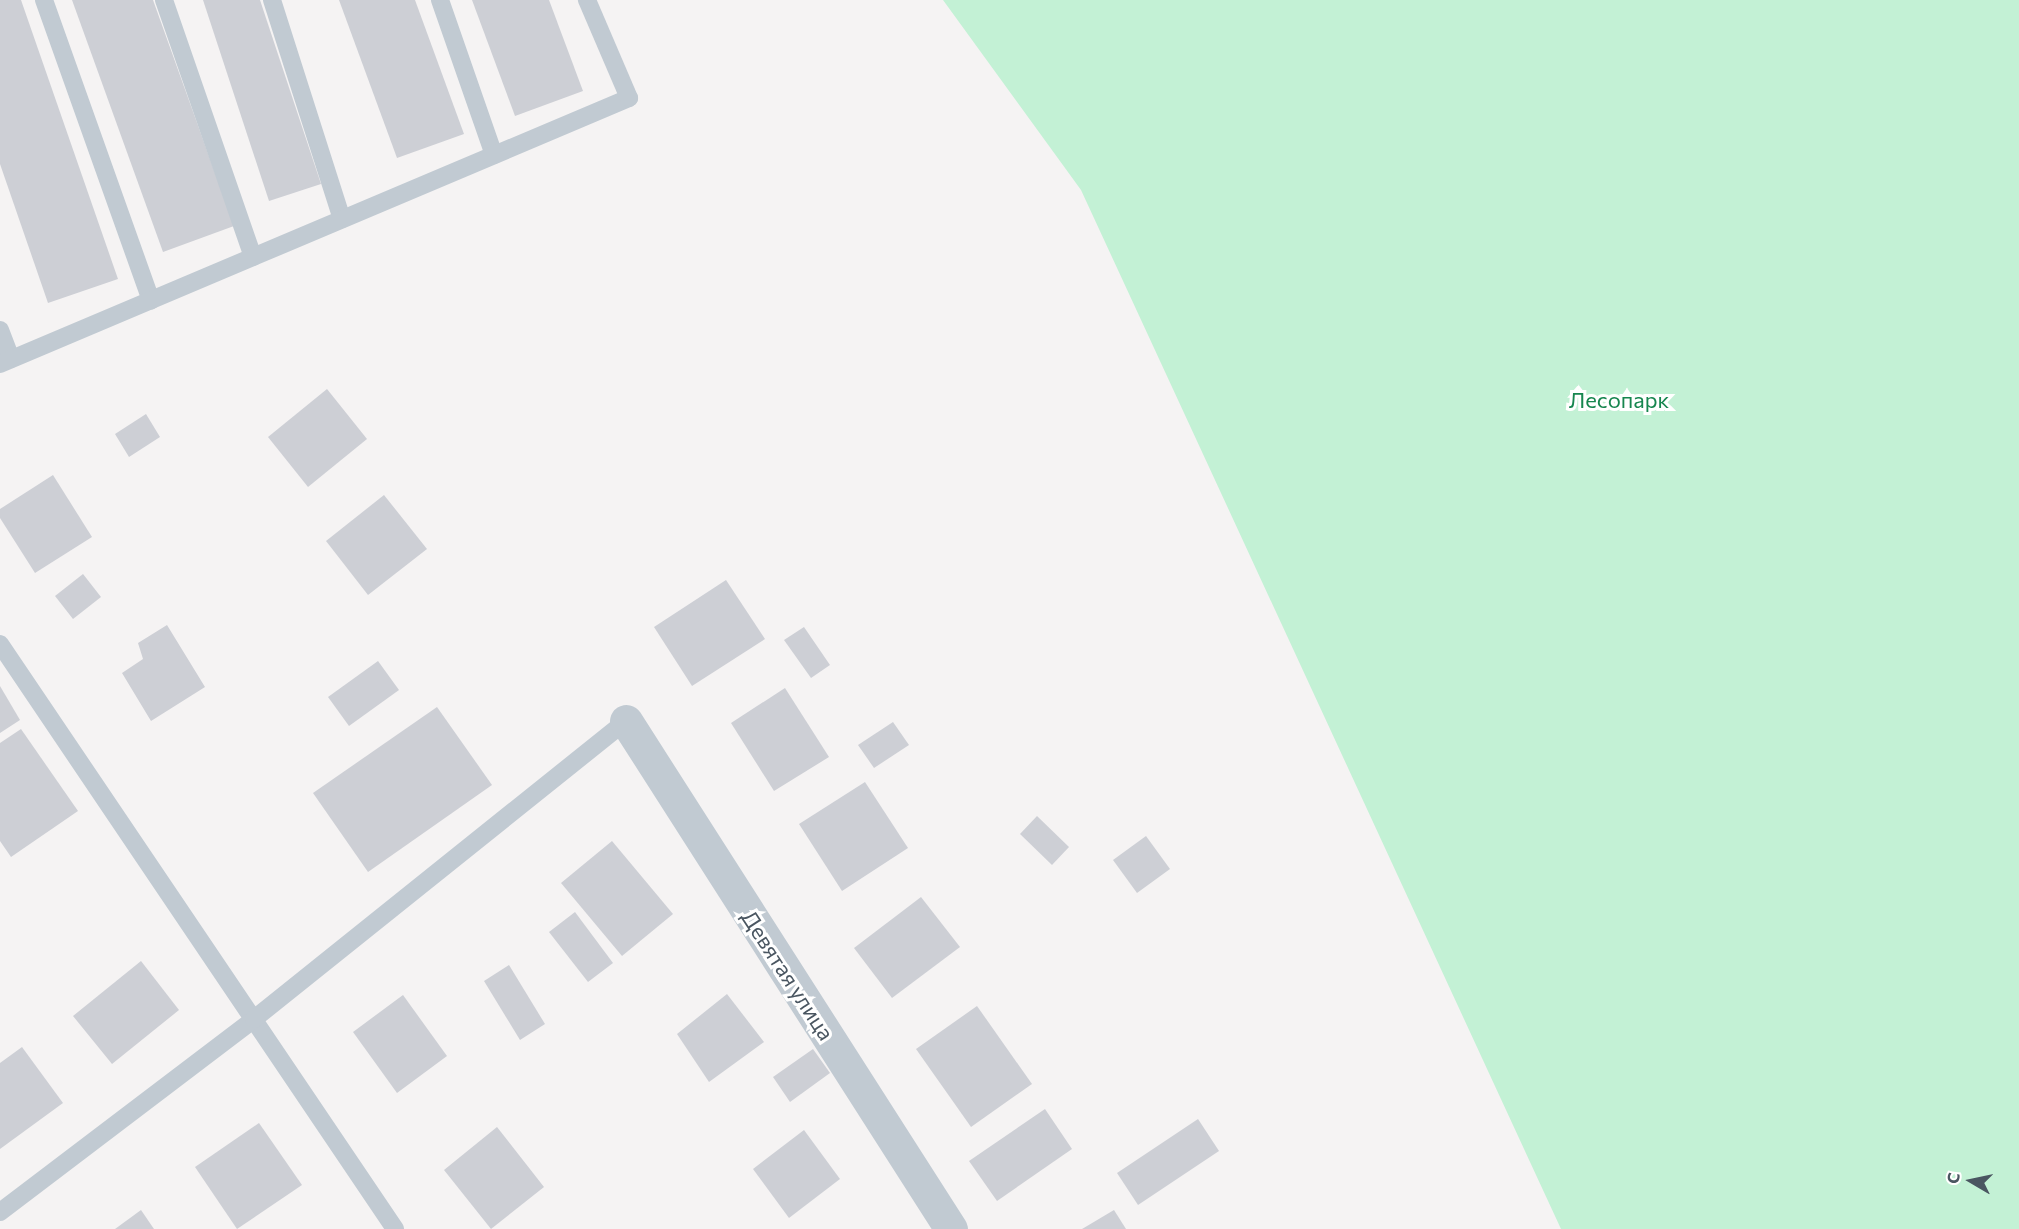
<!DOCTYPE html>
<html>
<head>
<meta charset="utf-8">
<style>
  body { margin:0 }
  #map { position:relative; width:2019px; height:1229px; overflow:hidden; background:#f5f3f3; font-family:Commissioner,sans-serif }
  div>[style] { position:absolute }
  .green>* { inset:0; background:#c3f1d5 }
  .building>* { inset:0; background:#cdcfd5 }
  .service>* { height:18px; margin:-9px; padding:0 9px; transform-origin:9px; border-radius:9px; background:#c1cad2 }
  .minor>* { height:33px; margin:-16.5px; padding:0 16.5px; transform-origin:16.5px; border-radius:16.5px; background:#c1cad2 }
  span { translate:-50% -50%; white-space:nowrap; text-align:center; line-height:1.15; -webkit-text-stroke:6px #fff; paint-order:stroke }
  .park-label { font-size:22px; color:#17864f }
  .street-label { font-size:22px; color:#4a5661 }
  .north { position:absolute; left:1941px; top:1151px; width:60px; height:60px; -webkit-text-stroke:4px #fff; paint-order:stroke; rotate:279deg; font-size:16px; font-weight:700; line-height:24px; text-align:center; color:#4a5661 }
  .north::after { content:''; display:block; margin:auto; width:21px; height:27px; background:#4a5661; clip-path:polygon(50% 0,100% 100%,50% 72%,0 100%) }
</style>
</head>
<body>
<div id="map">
  <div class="green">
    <div style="clip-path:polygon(943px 0,2019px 0,2019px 1229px,1561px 1229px,1081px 190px)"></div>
  </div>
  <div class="building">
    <div style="clip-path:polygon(0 0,21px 0,118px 279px,48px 303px,0 164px)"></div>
    <div style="clip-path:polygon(72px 0,153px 0,234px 226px,163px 252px)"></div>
    <div style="clip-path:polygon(203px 0,260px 0,321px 184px,269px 201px)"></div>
    <div style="clip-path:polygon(339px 0,415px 0,464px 134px,397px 158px)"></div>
    <div style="clip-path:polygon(472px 0,549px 0,583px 91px,515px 116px)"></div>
    <div style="clip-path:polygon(327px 389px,367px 439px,308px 487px,268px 437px)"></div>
    <div style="clip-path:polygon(146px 414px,160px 437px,129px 457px,115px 434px)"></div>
    <div style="clip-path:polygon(53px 475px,92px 537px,35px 573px,0 518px,0 509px)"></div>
    <div style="clip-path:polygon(384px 495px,427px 549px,368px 595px,326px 541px)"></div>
    <div style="clip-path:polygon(83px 574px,101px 597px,73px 619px,55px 596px)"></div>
    <div style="clip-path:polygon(726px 580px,765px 639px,692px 686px,654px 627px)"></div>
    <div style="clip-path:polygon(167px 625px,205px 687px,151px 721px,122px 673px,143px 659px,138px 643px)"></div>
    <div style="clip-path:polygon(804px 627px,830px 665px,811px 678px,784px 640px)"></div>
    <div style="clip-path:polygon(378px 661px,399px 690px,349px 726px,328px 697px)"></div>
    <div style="clip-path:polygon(0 686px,20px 720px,0 733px)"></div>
    <div style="clip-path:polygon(785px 688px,829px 757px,774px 791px,731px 723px)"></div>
    <div style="clip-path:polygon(437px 707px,492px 785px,368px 872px,313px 793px)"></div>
    <div style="clip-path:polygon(893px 722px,909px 745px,874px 768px,858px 745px)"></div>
    <div style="clip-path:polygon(21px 729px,78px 811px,11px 857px,0 841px,0 743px)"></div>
    <div style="clip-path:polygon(865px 782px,908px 848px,842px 891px,799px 824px)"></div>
    <div style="clip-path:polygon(1037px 816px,1069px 847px,1052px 865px,1020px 834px)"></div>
    <div style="clip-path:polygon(1146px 836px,1170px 869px,1137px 893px,1113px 860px)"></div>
    <div style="clip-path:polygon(612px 841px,673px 914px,622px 956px,561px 883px)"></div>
    <div style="clip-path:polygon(921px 897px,960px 947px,892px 998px,854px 948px)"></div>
    <div style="clip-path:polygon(575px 912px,613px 963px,588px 982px,549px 932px)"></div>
    <div style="clip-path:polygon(141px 961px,179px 1010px,112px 1064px,73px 1016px)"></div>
    <div style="clip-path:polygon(509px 965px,545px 1024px,520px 1040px,484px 981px)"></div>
    <div style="clip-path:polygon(727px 994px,764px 1042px,709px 1082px,677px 1034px)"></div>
    <div style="clip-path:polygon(403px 995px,447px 1056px,397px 1093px,353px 1032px)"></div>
    <div style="clip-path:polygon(977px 1006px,1032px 1084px,971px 1127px,916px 1049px)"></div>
    <div style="clip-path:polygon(22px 1047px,63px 1103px,0 1149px,0 1063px)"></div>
    <div style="clip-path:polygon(813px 1049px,830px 1073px,790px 1102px,773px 1077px)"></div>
    <div style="clip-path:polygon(1045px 1109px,1072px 1149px,997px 1201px,969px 1161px)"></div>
    <div style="clip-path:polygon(1198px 1119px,1219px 1151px,1138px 1205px,1117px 1173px)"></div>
    <div style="clip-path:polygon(259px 1123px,302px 1185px,237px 1229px,195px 1167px)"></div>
    <div style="clip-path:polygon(497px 1127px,544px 1187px,491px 1229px,444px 1170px)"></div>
    <div style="clip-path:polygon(804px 1130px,840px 1179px,789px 1218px,753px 1169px)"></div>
    <div style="clip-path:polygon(141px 1210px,154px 1229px,115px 1229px)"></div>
    <div style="clip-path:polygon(1114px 1210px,1126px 1229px,1082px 1229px)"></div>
  </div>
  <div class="service">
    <div style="left:44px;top:0;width:319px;rotate:70.4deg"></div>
    <div style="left:164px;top:0;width:272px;rotate:70.9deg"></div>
    <div style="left:272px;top:0;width:230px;rotate:72.3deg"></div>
    <div style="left:440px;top:0;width:164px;rotate:70.8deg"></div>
    <div style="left:0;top:330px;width:31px;rotate:69deg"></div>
    <div style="left:0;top:364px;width:683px;rotate:-22.92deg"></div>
    <div style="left:629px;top:98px;width:107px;rotate:-113.2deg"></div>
    <div style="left:0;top:644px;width:706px;rotate:55.97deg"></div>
    <div style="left:0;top:1212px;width:319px;rotate:-37.2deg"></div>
    <div style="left:254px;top:1019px;width:477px;rotate:-38.7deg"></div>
  </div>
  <div class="minor">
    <div style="left:626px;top:721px;width:603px;rotate:57.39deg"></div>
  </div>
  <div class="park-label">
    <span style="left:1619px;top:400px">Лесопарк</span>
  </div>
  <div class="street-label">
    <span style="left:788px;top:975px;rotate:57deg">Девятая улица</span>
  </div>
  <div class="north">С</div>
</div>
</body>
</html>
